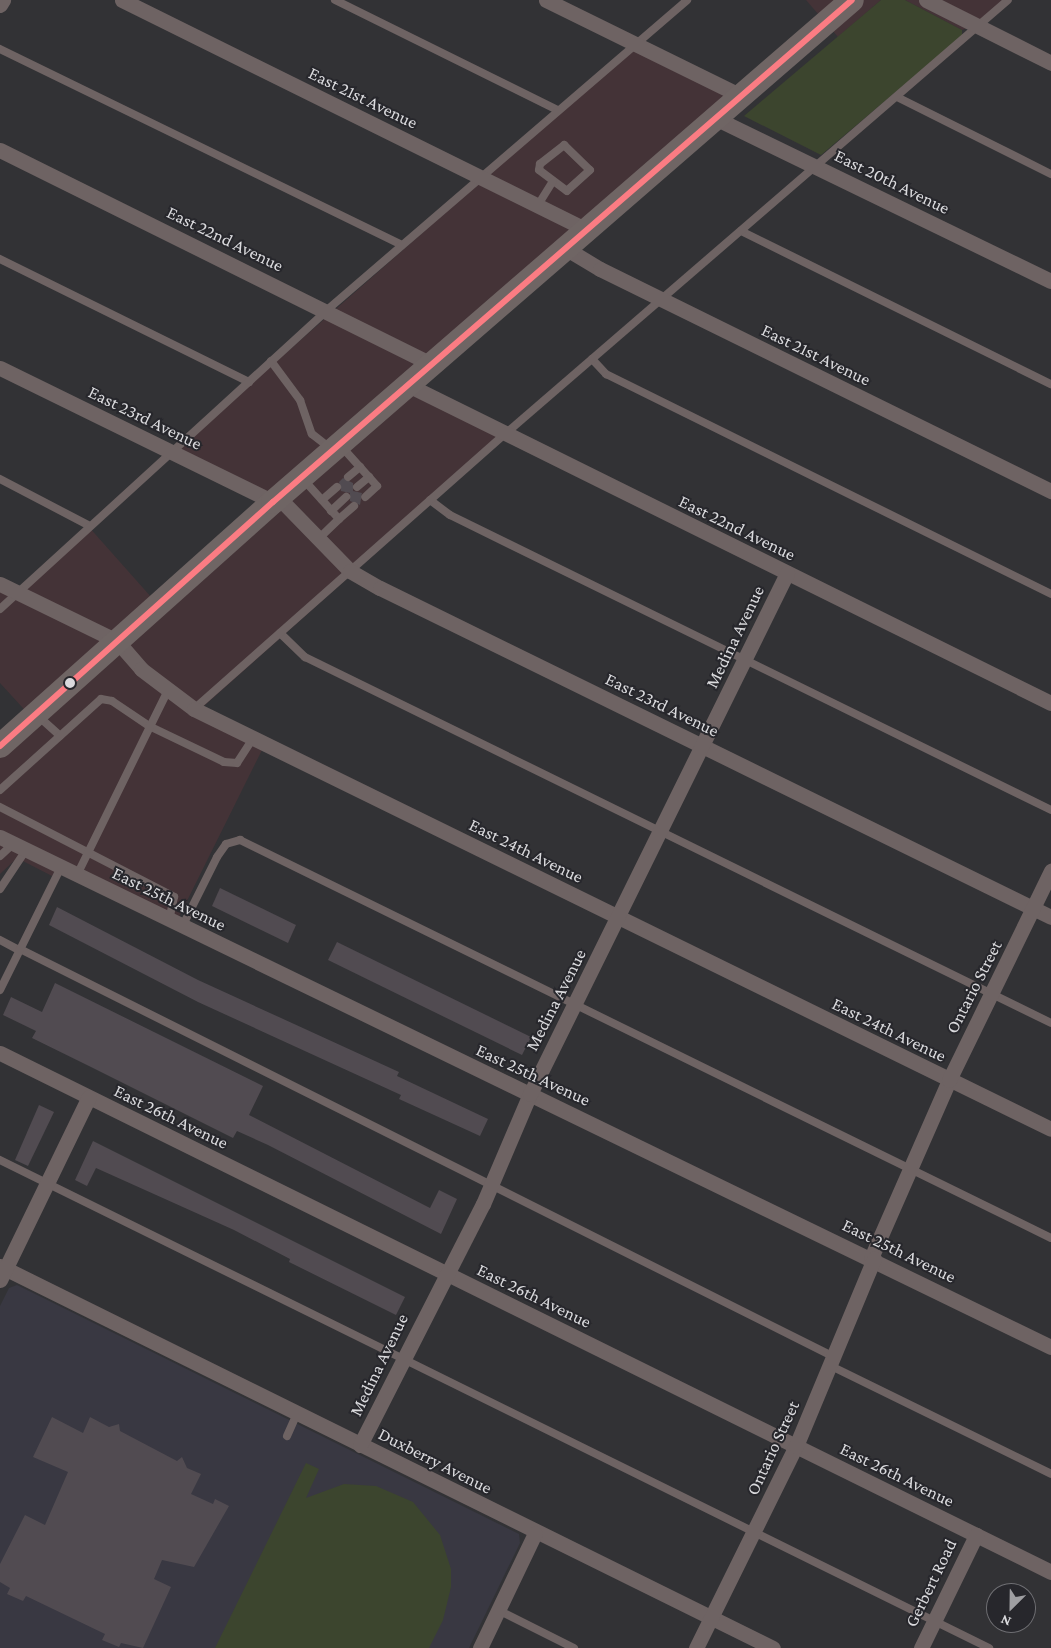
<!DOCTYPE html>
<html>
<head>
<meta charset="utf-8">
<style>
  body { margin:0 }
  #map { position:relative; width:1051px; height:1648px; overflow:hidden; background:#323235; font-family:"Crimson Pro",serif }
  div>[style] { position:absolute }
  .commercial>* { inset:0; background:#443337 }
  .built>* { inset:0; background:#393842 }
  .green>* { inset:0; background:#3c452e }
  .building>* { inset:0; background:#514b51 }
  .service>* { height:8px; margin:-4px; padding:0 4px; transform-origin:4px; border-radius:4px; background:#6e6363 }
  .minor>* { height:15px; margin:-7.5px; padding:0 7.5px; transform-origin:7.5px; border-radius:7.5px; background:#6e6363 }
  .primary>* { height:24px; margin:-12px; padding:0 12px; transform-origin:12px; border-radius:12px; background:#6f6564 }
  .bus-1>* { height:6px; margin:-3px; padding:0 3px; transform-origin:3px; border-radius:3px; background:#fb7c83 }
  .dots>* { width:14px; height:14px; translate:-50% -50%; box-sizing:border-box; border:2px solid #27272c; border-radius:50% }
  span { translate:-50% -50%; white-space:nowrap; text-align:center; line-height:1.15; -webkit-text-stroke:4px #27272c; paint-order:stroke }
  .street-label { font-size:18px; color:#dadadd }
  .north { position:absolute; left:986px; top:1583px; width:50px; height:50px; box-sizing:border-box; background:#27272c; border:1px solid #6f6f73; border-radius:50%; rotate:203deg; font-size:14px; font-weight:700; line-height:20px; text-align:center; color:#dadadd }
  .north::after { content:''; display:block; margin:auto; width:18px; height:22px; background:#9f9fa2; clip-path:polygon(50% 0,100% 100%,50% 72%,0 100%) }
</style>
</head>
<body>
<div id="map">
  <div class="commercial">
    <div style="clip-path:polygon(806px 0,881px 0,838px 37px)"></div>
    <div style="clip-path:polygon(905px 0,1009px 0,984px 22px,962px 30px)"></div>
    <div style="clip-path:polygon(637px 44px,742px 95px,406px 383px,507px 436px,195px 714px,263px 748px,174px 927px,56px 869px,52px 876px,17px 858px,0 874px,0 746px,32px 718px,0 683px,0 585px,15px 592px,88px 526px,160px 607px,270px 506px,170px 455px)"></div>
  </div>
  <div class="built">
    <div style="clip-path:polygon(17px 1285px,519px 1534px,520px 1543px,469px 1648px,0 1648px,0 1306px,9px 1288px)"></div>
  </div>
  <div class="green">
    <div style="clip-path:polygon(881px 0,905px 0,962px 30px,962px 36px,821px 155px,744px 116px)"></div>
    <div style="clip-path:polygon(306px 1463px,319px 1469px,306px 1498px,344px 1484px,376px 1486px,413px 1502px,440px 1535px,451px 1569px,451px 1587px,443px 1620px,429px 1648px,215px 1648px)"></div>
  </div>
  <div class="building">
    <div style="clip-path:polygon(343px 478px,353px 483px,353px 491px,362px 493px,360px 505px,350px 501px,350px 493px,341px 491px,339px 482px)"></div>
    <div style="clip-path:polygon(220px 888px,296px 925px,288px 943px,212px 906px)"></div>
    <div style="clip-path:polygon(57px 907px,198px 980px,399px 1072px,397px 1076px,488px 1119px,480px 1136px,399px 1099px,401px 1095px,198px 1002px,49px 925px)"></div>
    <div style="clip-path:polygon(337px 942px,531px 1037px,522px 1055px,328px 960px)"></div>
    <div style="clip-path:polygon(55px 983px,263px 1086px,249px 1115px,430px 1208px,439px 1190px,457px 1199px,441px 1234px,268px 1145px,237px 1131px,233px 1138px,91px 1067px,32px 1038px,36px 1031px,3px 1015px,11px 997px,42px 1012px)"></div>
    <div style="clip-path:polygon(39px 1105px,54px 1112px,28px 1166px,15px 1160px)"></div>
    <div style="clip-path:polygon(93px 1141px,405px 1297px,396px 1315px,289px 1262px,290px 1259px,234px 1230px,96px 1168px,87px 1186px,75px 1180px)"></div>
    <div style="clip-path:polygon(52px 1417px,83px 1433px,90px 1417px,109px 1427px,119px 1424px,120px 1431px,177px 1461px,182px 1457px,187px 1468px,201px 1474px,191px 1494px,213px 1504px,215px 1499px,229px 1506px,194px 1567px,162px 1560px,154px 1579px,171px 1587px,143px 1648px,121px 1643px,119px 1647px,102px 1640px,105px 1634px,26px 1596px,23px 1601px,7px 1594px,10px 1588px,0 1582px,0 1564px,25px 1515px,45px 1525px,68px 1472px,33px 1457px)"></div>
  </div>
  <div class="service">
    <div style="left:335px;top:0;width:249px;rotate:26.3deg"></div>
    <div style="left:0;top:49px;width:447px;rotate:26deg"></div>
    <div style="left:897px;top:97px;width:172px;rotate:26.6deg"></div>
    <div style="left:564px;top:145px;width:36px;rotate:44deg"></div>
    <div style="left:590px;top:170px;width:31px;rotate:138deg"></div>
    <div style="left:567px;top:191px;width:35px;rotate:-143deg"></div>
    <div style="left:539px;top:170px;width:6px;rotate:-81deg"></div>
    <div style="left:540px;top:164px;width:31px;rotate:-38deg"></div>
    <div style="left:538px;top:205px;width:28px;rotate:-58deg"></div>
    <div style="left:741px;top:231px;width:346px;rotate:26.3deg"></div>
    <div style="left:0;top:259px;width:278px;rotate:26.3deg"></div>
    <div style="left:592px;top:359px;width:21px;rotate:47deg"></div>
    <div style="left:606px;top:374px;width:496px;rotate:26.3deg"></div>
    <div style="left:271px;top:361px;width:49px;rotate:53.4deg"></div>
    <div style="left:300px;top:400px;width:36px;rotate:71deg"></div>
    <div style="left:312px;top:434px;width:23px;rotate:38deg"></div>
    <div style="left:341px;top:446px;width:54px;rotate:48deg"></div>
    <div style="left:377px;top:486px;width:16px;rotate:137deg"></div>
    <div style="left:348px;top:477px;width:16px;rotate:-40deg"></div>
    <div style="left:0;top:479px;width:99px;rotate:27.6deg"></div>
    <div style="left:303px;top:479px;width:54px;rotate:48deg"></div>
    <div style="left:339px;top:519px;width:29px;rotate:136deg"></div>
    <div style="left:357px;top:487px;width:16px;rotate:-40deg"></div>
    <div style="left:322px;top:500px;width:20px;rotate:-41deg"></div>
    <div style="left:430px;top:500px;width:25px;rotate:37deg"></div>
    <div style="left:450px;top:515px;width:669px;rotate:26.14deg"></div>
    <div style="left:331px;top:511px;width:21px;rotate:-43deg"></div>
    <div style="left:339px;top:519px;width:20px;rotate:-41deg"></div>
    <div style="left:0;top:609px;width:443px;rotate:-42.4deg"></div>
    <div style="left:327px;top:310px;width:475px;rotate:-40.7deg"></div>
    <div style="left:280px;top:633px;width:35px;rotate:44deg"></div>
    <div style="left:305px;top:657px;width:831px;rotate:26.13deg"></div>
    <div style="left:194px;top:709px;width:415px;rotate:-41.5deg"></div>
    <div style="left:505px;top:434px;width:664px;rotate:-40.79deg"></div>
    <div style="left:37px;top:715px;width:31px;rotate:42deg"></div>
    <div style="left:0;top:790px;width:136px;rotate:-42deg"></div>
    <div style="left:101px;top:699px;width:11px;rotate:10deg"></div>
    <div style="left:112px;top:701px;width:45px;rotate:34deg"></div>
    <div style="left:149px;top:726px;width:83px;rotate:25.6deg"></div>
    <div style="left:224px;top:762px;width:13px;rotate:4deg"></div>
    <div style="left:237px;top:763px;width:30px;rotate:-57deg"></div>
    <div style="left:0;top:807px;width:196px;rotate:27.3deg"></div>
    <div style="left:174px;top:897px;width:24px;rotate:102deg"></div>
    <div style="left:0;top:856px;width:18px;rotate:-43deg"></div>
    <div style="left:77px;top:875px;width:206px;rotate:-63.8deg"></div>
    <div style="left:0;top:889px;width:47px;rotate:-56.3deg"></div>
    <div style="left:182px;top:927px;width:78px;rotate:-63.4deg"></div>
    <div style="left:217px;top:857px;width:16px;rotate:-55deg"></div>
    <div style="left:226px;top:844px;width:15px;rotate:-16deg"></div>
    <div style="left:240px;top:840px;width:903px;rotate:26.14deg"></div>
    <div style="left:0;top:940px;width:21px;rotate:28deg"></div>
    <div style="left:20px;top:949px;width:911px;rotate:26.62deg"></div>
    <div style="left:0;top:990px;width:137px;rotate:-63.6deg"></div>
    <div style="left:0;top:1160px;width:1103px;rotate:26.26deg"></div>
    <div style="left:831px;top:1366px;width:245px;rotate:26.1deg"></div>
    <div style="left:287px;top:1436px;width:24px;rotate:-66deg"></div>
    <div style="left:498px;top:1610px;width:85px;rotate:26.6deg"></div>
  </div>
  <div class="minor">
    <div style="left:122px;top:0;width:519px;rotate:26.32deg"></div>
    <div style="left:546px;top:0;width:217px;rotate:26.2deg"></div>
    <div style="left:926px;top:0;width:140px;rotate:26.7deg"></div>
    <div style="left:0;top:5px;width:6px;rotate:-59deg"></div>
    <div style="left:715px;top:118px;width:373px;rotate:25.9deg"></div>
    <div style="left:0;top:150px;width:482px;rotate:26.4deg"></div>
    <div style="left:565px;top:248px;width:41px;rotate:31deg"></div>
    <div style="left:600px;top:269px;width:503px;rotate:26.21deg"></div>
    <div style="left:0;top:368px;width:304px;rotate:26.1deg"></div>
    <div style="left:408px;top:385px;width:717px;rotate:26.32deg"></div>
    <div style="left:278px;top:497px;width:103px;rotate:45.8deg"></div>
    <div style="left:350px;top:571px;width:34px;rotate:30deg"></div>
    <div style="left:380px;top:588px;width:747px;rotate:26.12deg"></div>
    <div style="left:0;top:584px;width:130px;rotate:26deg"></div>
    <div style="left:117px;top:641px;width:37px;rotate:49deg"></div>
    <div style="left:141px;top:669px;width:66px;rotate:37deg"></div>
    <div style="left:194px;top:709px;width:954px;rotate:26.11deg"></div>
    <div style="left:0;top:837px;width:1168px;rotate:25.89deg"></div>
    <div style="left:0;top:1053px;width:1172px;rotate:26.28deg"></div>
    <div style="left:871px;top:1258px;width:194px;rotate:-66.3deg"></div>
    <div style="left:949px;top:1080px;width:233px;rotate:-64deg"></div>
    <div style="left:0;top:1266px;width:862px;rotate:26.3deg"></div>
    <div style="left:0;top:1280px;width:203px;rotate:-64.1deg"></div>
    <div style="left:360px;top:1445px;width:271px;rotate:-63deg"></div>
    <div style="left:483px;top:1204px;width:120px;rotate:-66.9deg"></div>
    <div style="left:530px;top:1094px;width:581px;rotate:-63.74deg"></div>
    <div style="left:480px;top:1648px;width:127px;rotate:-64.4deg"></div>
    <div style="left:696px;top:1648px;width:225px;rotate:-63.7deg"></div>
    <div style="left:796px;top:1446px;width:203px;rotate:-67.4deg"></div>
    <div style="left:921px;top:1648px;width:126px;rotate:-64deg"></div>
  </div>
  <div class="primary">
    <div style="left:0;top:746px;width:366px;rotate:-41.8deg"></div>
    <div style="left:273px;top:502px;width:766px;rotate:-40.93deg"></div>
  </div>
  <div class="bus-1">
    <div style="left:0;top:746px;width:366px;rotate:-41.8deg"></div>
    <div style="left:273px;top:502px;width:766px;rotate:-40.93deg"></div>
  </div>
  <div class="dots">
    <div style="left:70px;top:683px;background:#dadadd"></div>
  </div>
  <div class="street-label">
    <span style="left:363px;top:98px;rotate:26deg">East 21st Avenue</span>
    <span style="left:892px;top:182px;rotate:26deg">East 20th Avenue</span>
    <span style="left:225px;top:239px;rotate:26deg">East 22nd Avenue</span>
    <span style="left:816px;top:355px;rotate:26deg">East 21st Avenue</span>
    <span style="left:145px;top:418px;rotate:26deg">East 23rd Avenue</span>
    <span style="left:737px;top:528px;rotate:26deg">East 22nd Avenue</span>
    <span style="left:735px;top:637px;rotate:-64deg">Medina Avenue</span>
    <span style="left:662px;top:705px;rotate:26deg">East 23rd Avenue</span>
    <span style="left:526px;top:851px;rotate:26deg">East 24th Avenue</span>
    <span style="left:169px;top:899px;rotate:26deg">East 25th Avenue</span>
    <span style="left:974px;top:987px;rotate:-63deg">Ontario Street</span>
    <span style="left:556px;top:1000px;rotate:-63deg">Medina Avenue</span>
    <span style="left:889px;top:1030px;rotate:26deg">East 24th Avenue</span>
    <span style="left:533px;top:1075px;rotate:25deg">East 25th Avenue</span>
    <span style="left:171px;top:1117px;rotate:26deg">East 26th Avenue</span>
    <span style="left:899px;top:1251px;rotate:26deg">East 25th Avenue</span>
    <span style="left:534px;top:1296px;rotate:26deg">East 26th Avenue</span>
    <span style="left:379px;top:1365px;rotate:-64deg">Medina Avenue</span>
    <span style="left:773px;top:1448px;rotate:-65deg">Ontario Street</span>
    <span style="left:435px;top:1461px;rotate:27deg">Duxberry Avenue</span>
    <span style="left:897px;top:1475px;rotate:26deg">East 26th Avenue</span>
    <span style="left:931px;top:1583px;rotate:-64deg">Gerbert Road</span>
  </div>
  <div class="north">N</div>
</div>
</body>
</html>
